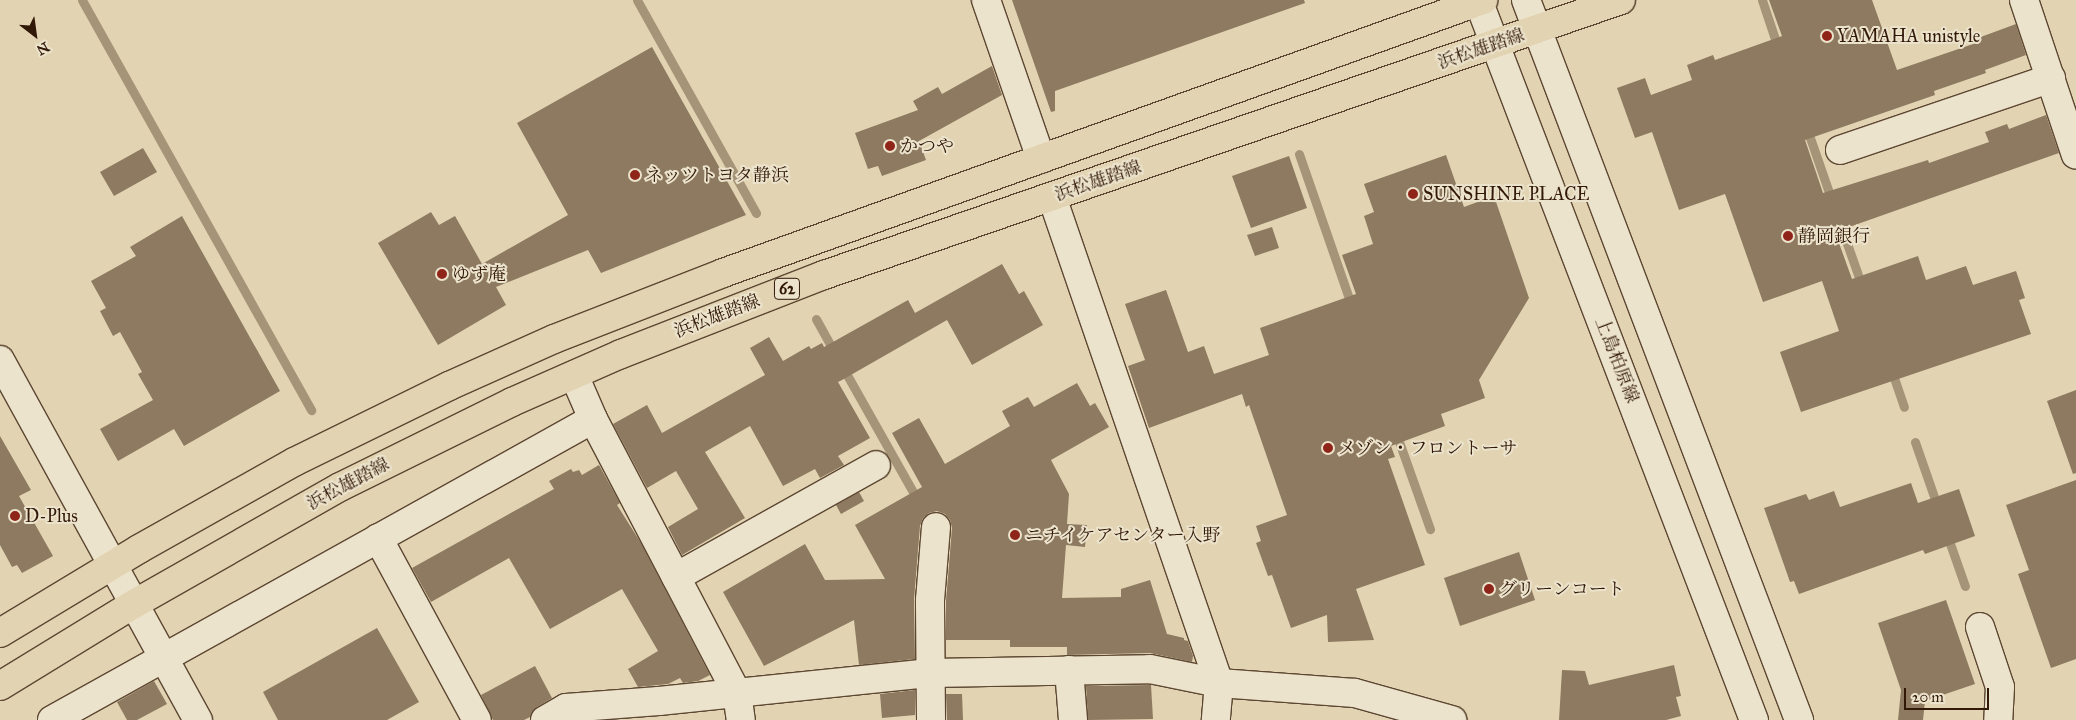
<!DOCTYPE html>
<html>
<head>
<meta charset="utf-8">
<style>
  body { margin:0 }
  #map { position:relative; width:2076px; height:720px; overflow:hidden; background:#e2d4b2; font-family:"IM FELL Great Primer","Noto Serif JP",serif }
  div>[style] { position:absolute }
  .stream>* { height:9px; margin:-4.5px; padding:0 4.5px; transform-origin:4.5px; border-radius:4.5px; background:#a69478 }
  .building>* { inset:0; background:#8d7a60 }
  .roads { filter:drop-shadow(1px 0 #5d4732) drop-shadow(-1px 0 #5d4732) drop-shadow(0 1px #5d4732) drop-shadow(0 -1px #5d4732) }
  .minor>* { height:28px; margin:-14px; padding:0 14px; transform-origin:14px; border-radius:14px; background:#ece3cd }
  .tertiary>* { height:28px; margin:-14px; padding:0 14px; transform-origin:14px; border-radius:14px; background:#ece3cd }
  .primary>* { height:28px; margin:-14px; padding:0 14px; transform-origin:14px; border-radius:14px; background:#e2d4b2 }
  .dots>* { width:14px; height:14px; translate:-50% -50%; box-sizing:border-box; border:2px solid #ece3cd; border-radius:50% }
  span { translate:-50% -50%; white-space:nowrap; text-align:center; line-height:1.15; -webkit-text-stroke:4px #ece3cd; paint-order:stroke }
  .shield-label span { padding:1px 4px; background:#ece3cd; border:1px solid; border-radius:4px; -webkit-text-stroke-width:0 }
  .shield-label { font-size:16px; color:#311807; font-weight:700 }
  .poi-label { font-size:18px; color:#311807 }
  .left { translate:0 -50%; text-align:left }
  .street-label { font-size:18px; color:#311807 }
  .north { position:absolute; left:10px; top:10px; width:50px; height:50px; -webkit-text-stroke:4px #ece3cd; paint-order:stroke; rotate:150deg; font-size:14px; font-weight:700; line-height:20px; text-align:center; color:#311807 }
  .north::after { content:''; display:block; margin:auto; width:18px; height:22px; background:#311807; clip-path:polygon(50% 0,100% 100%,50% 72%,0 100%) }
  .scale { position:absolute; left:1904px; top:688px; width:85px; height:22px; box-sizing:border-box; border:2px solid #311807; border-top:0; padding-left:6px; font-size:15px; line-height:18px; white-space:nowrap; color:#311807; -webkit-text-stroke:4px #ece3cd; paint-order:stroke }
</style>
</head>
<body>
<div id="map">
  <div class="stream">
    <div style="left:82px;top:0;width:470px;rotate:60.8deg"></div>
    <div style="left:637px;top:0;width:244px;rotate:60.8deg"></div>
    <div style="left:1762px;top:0;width:51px;rotate:71.6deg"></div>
    <div style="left:1807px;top:129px;width:76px;rotate:70.9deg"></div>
    <div style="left:1299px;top:154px;width:162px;rotate:70.9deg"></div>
    <div style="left:1838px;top:218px;width:72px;rotate:70.6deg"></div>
    <div style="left:816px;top:319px;width:39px;rotate:61deg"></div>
    <div style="left:842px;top:366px;width:155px;rotate:60.6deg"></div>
    <div style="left:1891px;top:369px;width:40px;rotate:71.1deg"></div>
    <div style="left:1396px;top:433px;width:102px;rotate:70.5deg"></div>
    <div style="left:1915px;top:442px;width:70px;rotate:70.8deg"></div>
    <div style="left:1947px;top:535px;width:54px;rotate:70.6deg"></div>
  </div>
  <div class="building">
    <div style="clip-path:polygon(1012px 0,1304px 0,1305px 3px,1055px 91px,1055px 111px,1051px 112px)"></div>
    <div style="clip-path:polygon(1769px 0,1872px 0,1897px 70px,1979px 42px,1978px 38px,2016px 24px,2026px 55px,1985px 70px,1986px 73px,1934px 91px,1935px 95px,1805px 140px,1823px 193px,1928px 160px,1929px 163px,1989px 142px,1985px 132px,2007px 124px,2009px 129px,2046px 115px,2059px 153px,1835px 232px,1852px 279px,1918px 256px,1926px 280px,1966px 266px,1973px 285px,2016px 271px,2025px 298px,2019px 300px,2031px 334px,1801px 412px,1780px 352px,1839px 331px,1822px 281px,1763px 302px,1725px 194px,1679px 210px,1652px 132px,1635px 138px,1617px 88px,1645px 78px,1651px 95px,1692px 80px,1687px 65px,1713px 55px,1715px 60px,1782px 36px)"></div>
    <div style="clip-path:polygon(652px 47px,746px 215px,601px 273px,588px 250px,496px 287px,506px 305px,438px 345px,378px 243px,431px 212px,439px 225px,455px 216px,482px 264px,568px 215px,517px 123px)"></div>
    <div style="clip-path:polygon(992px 66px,1002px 95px,919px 141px,926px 160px,882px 176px,878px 166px,868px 169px,855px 133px,918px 110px,913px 101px,938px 87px,942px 94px)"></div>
    <div style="clip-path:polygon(143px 148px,157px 172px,114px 196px,100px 172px)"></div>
    <div style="clip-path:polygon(1446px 155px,1464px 207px,1494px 196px,1529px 298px,1479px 380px,1485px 398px,1441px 414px,1445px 426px,1391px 446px,1395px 457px,1388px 459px,1425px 565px,1356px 589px,1374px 640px,1328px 642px,1327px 615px,1291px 628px,1272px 575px,1268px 576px,1256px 543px,1261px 541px,1256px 526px,1287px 515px,1249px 405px,1246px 407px,1242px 394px,1149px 428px,1128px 366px,1145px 360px,1125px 304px,1166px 290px,1188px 352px,1204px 346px,1214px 374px,1269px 355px,1260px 328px,1356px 294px,1342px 255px,1373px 244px,1364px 216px,1374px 212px,1364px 184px)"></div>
    <div style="clip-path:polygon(1289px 156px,1307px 208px,1251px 228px,1232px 176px)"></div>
    <div style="clip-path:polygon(182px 216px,280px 391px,184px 446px,174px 429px,118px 461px,100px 429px,153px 400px,138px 374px,142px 372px,120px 332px,113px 336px,100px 311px,106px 308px,91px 281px,136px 256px,130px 247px)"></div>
    <div style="clip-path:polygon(1272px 227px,1279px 248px,1255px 256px,1247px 235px)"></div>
    <div style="clip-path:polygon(1002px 264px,1019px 294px,1024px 291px,1043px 325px,972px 365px,947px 320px,842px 380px,838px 382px,870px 438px,838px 456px,844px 465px,820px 478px,815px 469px,783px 486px,750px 426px,705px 452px,745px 518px,682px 555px,668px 527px,698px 509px,676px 471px,647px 488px,613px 424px,647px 405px,662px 433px,765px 375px,750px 348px,769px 337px,783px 361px,809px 346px,811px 349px,822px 343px,824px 347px,908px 300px,915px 313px)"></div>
    <div style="clip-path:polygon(1077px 383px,1090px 406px,1095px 403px,1109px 427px,1051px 460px,1069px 494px,1067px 524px,1087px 525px,1085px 547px,1066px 545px,1062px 598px,1121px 597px,1121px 589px,1150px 580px,1167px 634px,1184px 638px,1184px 640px,1188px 641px,1193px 656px,1192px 662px,1150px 653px,1067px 655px,1067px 647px,1010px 647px,1010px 640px,946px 640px,946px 601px,952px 528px,950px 520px,945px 514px,937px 511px,929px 513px,923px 518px,920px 526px,914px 599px,915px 659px,859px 665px,854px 620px,764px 666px,723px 592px,805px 544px,825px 580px,885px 579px,855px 525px,922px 487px,892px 433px,919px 418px,945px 464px,1010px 426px,1002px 411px,1028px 397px,1034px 407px)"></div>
    <div style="clip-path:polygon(2076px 390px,2076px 473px,2073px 474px,2047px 401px)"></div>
    <div style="clip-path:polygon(0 436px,31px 490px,19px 496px,53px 556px,22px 573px,17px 565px,12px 567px,0 545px)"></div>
    <div style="clip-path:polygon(599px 465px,620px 503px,617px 505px,641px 543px,710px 675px,698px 681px,683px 683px,680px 678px,668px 684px,638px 687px,628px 669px,658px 651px,622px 589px,550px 629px,509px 558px,431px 602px,412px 568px,554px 489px,549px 481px,571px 469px,573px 472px,579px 470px,582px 475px)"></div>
    <div style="clip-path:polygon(2076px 480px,2076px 659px,2051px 668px,2018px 574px,2029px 570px,2006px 505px)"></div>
    <div style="clip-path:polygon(1911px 483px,1918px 503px,1959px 489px,1975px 536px,1925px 554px,1923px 550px,1799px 594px,1794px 581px,1790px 582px,1764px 508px,1806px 494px,1809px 500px,1834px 491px,1840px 507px)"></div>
    <div style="clip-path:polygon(859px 492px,864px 501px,841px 514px,836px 505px)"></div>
    <div style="clip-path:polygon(1519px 552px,1535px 600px,1460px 626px,1444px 578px)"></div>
    <div style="clip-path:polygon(1946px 600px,1975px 684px,1925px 701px,1923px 720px,1898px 720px,1901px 690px,1878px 623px)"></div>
    <div style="clip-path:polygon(377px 628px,419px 702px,387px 720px,278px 720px,263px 692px)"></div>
    <div style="clip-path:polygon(1674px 665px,1681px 696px,1676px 697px,1681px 716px,1666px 720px,1559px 720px,1562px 670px,1585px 671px,1589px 685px)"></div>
    <div style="clip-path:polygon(535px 666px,552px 698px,537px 707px,530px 717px,524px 720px,493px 720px,481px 695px)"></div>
    <div style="clip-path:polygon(154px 681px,167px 704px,137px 720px,127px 720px,117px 702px)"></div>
    <div style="clip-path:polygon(1151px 685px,1153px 719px,1088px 720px,1086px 686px)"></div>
    <div style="clip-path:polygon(915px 690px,915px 715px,882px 718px,880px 694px)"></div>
    <div style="clip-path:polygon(946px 694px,962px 694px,963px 720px,947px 720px)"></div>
  </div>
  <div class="roads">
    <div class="minor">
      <div style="left:986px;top:0;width:168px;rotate:70.9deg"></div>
      <div style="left:2024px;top:0;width:163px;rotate:71.5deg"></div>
      <div style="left:1840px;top:150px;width:223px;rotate:-18.8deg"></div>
      <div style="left:1052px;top:197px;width:514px;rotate:71.04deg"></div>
      <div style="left:1219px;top:683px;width:37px;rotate:95deg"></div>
      <div style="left:0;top:360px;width:411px;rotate:61.2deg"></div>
      <div style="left:574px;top:375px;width:48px;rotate:66.6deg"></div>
      <div style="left:593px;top:419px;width:310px;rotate:62.3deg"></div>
      <div style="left:737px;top:693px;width:27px;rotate:82deg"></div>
      <div style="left:378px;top:538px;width:207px;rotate:61.5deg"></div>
      <div style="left:676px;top:577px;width:229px;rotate:-29.2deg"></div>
      <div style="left:1980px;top:627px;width:63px;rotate:71.6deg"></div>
      <div style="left:2000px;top:687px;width:33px;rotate:93deg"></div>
      <div style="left:1069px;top:670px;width:50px;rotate:85.4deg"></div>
      <div style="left:52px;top:720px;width:619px;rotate:-29.09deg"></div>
      <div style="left:545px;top:720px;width:24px;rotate:-30deg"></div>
      <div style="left:566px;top:708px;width:93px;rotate:-4.3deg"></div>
      <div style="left:659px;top:701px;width:273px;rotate:-5.9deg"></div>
      <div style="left:931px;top:673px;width:219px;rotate:-1deg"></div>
      <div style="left:1150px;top:669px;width:70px;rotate:11.5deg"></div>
      <div style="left:1219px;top:683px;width:136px;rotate:4.2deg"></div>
      <div style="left:1355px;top:693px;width:101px;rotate:15.6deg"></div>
      <div style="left:931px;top:720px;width:120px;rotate:-90.5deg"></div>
      <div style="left:930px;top:600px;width:73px;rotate:-85.3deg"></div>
    </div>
    <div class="tertiary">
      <div style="left:1478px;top:0;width:771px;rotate:69.03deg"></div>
      <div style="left:1526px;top:0;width:770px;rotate:69.23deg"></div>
    </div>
    <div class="primary">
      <div style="left:0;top:633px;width:162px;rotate:-31.1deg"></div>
      <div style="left:139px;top:549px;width:178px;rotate:-29.3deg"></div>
      <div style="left:294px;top:462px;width:173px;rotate:-26.1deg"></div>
      <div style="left:449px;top:386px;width:115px;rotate:-24.1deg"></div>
      <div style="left:554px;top:339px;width:181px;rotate:-21.3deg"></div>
      <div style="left:723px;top:273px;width:808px;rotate:-19.76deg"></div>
      <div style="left:0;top:686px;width:157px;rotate:-31.5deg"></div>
      <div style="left:134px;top:604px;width:237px;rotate:-29.6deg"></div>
      <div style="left:340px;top:487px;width:192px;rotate:-26.3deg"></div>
      <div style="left:512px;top:402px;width:119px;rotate:-23.8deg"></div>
      <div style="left:621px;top:354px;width:218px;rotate:-21.3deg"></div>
      <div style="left:824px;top:275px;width:843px;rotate:-19.04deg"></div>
    </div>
  </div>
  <div class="dots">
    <div style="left:1827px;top:36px;background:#8f2418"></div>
    <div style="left:890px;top:146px;background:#8f2418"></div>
    <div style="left:635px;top:175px;background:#8f2418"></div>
    <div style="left:1413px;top:194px;background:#8f2418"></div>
    <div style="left:1788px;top:236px;background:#8f2418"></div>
    <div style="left:442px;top:274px;background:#8f2418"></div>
    <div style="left:1328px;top:448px;background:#8f2418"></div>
    <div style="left:15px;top:516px;background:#8f2418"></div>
    <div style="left:1015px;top:535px;background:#8f2418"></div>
    <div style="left:1489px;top:589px;background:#8f2418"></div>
  </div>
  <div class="shield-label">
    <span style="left:787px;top:289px">62</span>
  </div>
  <div class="poi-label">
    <span class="left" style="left:1837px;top:36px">YAMAHA unistyle</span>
    <span class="left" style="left:900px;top:146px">かつや</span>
    <span class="left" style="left:645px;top:175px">ネッツトヨタ静浜</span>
    <span class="left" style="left:1423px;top:194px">SUNSHINE PLACE</span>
    <span class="left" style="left:1798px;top:236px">静岡銀行</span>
    <span class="left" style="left:452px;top:274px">ゆず庵</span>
    <span class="left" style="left:1338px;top:448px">メゾン・フロントーサ</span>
    <span class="left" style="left:25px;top:516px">D-Plus</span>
    <span class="left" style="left:1025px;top:535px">ニチイケアセンター入野</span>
    <span class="left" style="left:1499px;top:589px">グリーンコート</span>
  </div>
  <div class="street-label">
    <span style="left:1481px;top:49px;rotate:-19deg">浜松雄踏線</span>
    <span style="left:1098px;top:181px;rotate:-19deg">浜松雄踏線</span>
    <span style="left:717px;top:316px;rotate:-21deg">浜松雄踏線</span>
    <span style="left:1617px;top:360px;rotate:69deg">上島柏原線</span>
    <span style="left:348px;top:484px;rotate:-28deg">浜松雄踏線</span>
  </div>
  <div class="north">N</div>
  <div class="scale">20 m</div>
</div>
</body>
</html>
